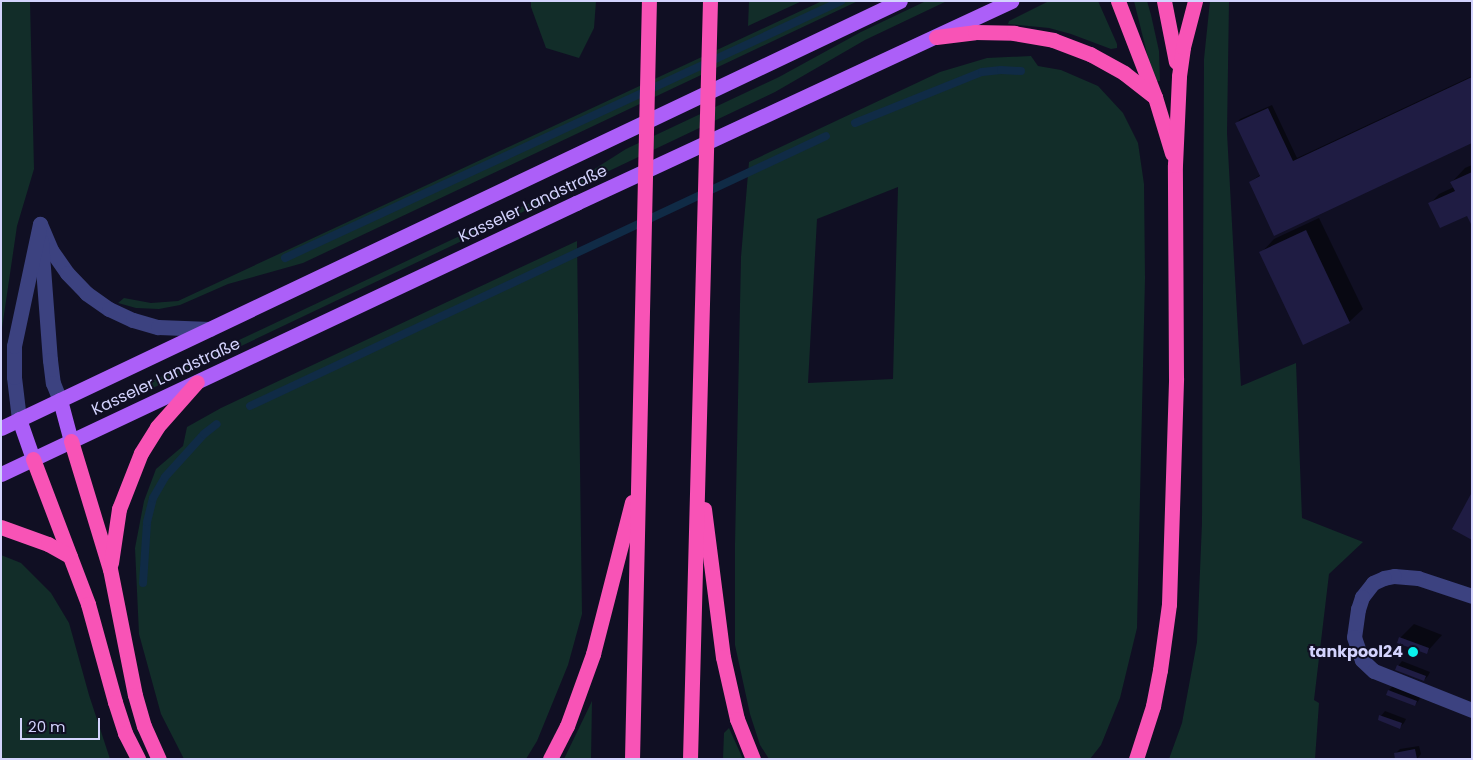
<!DOCTYPE html>
<html>
<head>
<meta charset="utf-8">
<style>
  body { margin:0 }
  #map { position:relative; width:1473px; height:760px; overflow:hidden; background:#100f23; font-family:Poppins,sans-serif }
  div>[style] { position:absolute }
  .green>* { inset:0; background:#122d29 }
  .shadow>* { inset:0; background:#0007 }
  .stream>* { height:8px; margin:-4px; padding:0 4px; transform-origin:4px; border-radius:4px; background:#102b46 }
  .building>* { inset:0; background:#1f1c43 }
  .minor>* { height:15px; margin:-7.5px; padding:0 7.5px; transform-origin:7.5px; border-radius:7.5px; background:#3c4280 }
  .major>* { height:15px; margin:-7.5px; padding:0 7.5px; transform-origin:7.5px; border-radius:7.5px; background:#ac5ff8 }
  .highway>* { height:15px; margin:-7.5px; padding:0 7.5px; transform-origin:7.5px; border-radius:7.5px; background:#f853b6 }
  .dots>* { width:14px; height:14px; translate:-50% -50%; box-sizing:border-box; border:2px solid #100f23; border-radius:50% }
  span { translate:-50% -50%; white-space:nowrap; text-align:center; line-height:1.15; -webkit-text-stroke:4px #100f23; paint-order:stroke }
  .street-label { font-size:16px; color:#d3d3fd }
  .poi-label { font-size:16px; color:#d3d3fd; font-weight:700 }
  .right { translate:-100% -50%; text-align:right }
  .frame { position:absolute; inset:0; border:2px solid #d3d3fd; pointer-events:none }
  .scale { position:absolute; left:20px; top:718px; width:80px; height:22px; box-sizing:border-box; border:2px solid #d3d3fd; border-top:0; padding-left:6px; font-size:15px; line-height:18px; white-space:nowrap; color:#d3d3fd; -webkit-text-stroke:4px #100f23; paint-order:stroke }
</style>
</head>
<body>
<div id="map">
  <div class="green">
    <div style="clip-path:polygon(1px 1px,30px 1px,34px 169px,17px 226px,1px 335px)"></div>
    <div style="clip-path:polygon(531px 1px,596px 1px,594px 28px,579px 58px,546px 48px,531px 7px)"></div>
    <div style="clip-path:polygon(749px 1px,802px 1px,748px 26px)"></div>
    <div style="clip-path:polygon(822px 1px,858px 1px,303px 263px,228px 284px,180px 305px,159px 309px,136px 308px,118px 303px,124px 298px,151px 303px,178px 301px)"></div>
    <div style="clip-path:polygon(926px 1px,947px 1px,865px 40px,775px 92px,115px 406px,112px 400px,574px 182px,626px 149px,779px 77px,861px 32px)"></div>
    <div style="clip-path:polygon(1049px 1px,1098px 1px,1117px 44px,1117px 48px,1111px 49px,1071px 34px,1049px 28px,1008px 24px,1009px 21px)"></div>
    <div style="clip-path:polygon(1134px 1px,1147px 1px,1151px 15px,1159px 51px,1160px 81px,1156px 81px,1153px 78px)"></div>
    <div style="clip-path:polygon(1210px 1px,1229px 1px,1227px 133px,1241px 386px,1296px 363px,1302px 518px,1363px 542px,1329px 574px,1314px 700px,1319px 703px,1315px 759px,1169px 759px,1182px 723px,1197px 642px,1202px 523px,1204px 59px)"></div>
    <div style="clip-path:polygon(evenodd,1031px 56px,1038px 66px,1061px 70px,1098px 86px,1123px 113px,1138px 143px,1144px 184px,1145px 278px,1137px 628px,1120px 698px,1101px 745px,1090px 759px,769px 759px,760px 745px,750px 714px,735px 645px,735px 544px,741px 257px,749px 162px,940px 72px,987px 58px,1031px 56px,898px 187px,893px 379px,808px 383px,817px 219px,898px 187px)"></div>
    <div style="clip-path:polygon(577px 241px,582px 614px,568px 665px,537px 741px,526px 759px,184px 759px,161px 714px,139px 634px,135px 548px,144px 501px,156px 469px,183px 446px,187px 427px,221px 408px)"></div>
    <div style="clip-path:polygon(1px 555px,21px 563px,51px 593px,69px 623px,89px 695px,110px 759px,1px 759px)"></div>
    <div style="clip-path:polygon(592px 701px,591px 759px,564px 759px)"></div>
    <div style="clip-path:polygon(729px 728px,743px 759px,723px 759px,724px 733px)"></div>
  </div>
  <div class="shadow">
    <div style="clip-path:polygon(1472px 76px,1472px 142px,1250px 182px,1260px 175px,1236px 124px,1240px 119px,1272px 105px,1297px 158px)"></div>
    <div style="clip-path:polygon(1472px 165px,1472px 224px,1467px 214px,1430px 204px,1439px 194px,1454px 187px,1452px 182px,1465px 168px)"></div>
    <div style="clip-path:polygon(1319px 218px,1363px 309px,1349px 322px,1261px 253px,1274px 239px)"></div>
    <div style="clip-path:polygon(1414px 624px,1442px 635px,1426px 653px,1400px 638px)"></div>
    <div style="clip-path:polygon(1402px 661px,1430px 672px,1428px 676px,1424px 680px,1396px 669px)"></div>
    <div style="clip-path:polygon(1393px 686px,1421px 696px,1419px 700px,1415px 705px,1389px 690px)"></div>
    <div style="clip-path:polygon(1385px 711px,1406px 719px,1404px 723px,1400px 727px,1381px 716px)"></div>
    <div style="clip-path:polygon(1419px 746px,1421px 754px,1417px 759px,1395px 754px,1400px 749px)"></div>
  </div>
  <div class="stream">
    <div style="left:855px;top:123px;width:137px;rotate:-21.9deg"></div>
    <div style="left:982px;top:72px;width:19px;rotate:-6deg"></div>
    <div style="left:1001px;top:70px;width:20px;rotate:3deg"></div>
    <div style="left:285px;top:258px;width:613px;rotate:-24.81deg"></div>
    <div style="left:250px;top:406px;width:636px;rotate:-25.11deg"></div>
    <div style="left:143px;top:583px;width:61px;rotate:-86.2deg"></div>
    <div style="left:147px;top:522px;width:25px;rotate:-76deg"></div>
    <div style="left:153px;top:498px;width:24px;rotate:-60deg"></div>
    <div style="left:165px;top:477px;width:58px;rotate:-47.8deg"></div>
    <div style="left:204px;top:434px;width:16px;rotate:-38deg"></div>
  </div>
  <div class="building">
    <div style="clip-path:polygon(1472px 77px,1472px 143px,1274px 236px,1249px 182px,1260px 176px,1235px 123px,1268px 108px,1293px 161px)"></div>
    <div style="clip-path:polygon(1472px 172px,1472px 226px,1467px 216px,1440px 228px,1428px 203px,1455px 191px,1450px 182px)"></div>
    <div style="clip-path:polygon(1306px 230px,1350px 323px,1303px 345px,1259px 252px)"></div>
    <div style="clip-path:polygon(1472px 492px,1472px 540px,1452px 529px)"></div>
    <div style="clip-path:polygon(1399px 637px,1429px 648px,1427px 654px,1397px 643px)"></div>
    <div style="clip-path:polygon(1397px 665px,1426px 676px,1424px 681px,1395px 670px)"></div>
    <div style="clip-path:polygon(1388px 690px,1417px 701px,1415px 706px,1386px 695px)"></div>
    <div style="clip-path:polygon(1379px 715px,1402px 723px,1400px 729px,1378px 720px)"></div>
    <div style="clip-path:polygon(1415px 749px,1417px 759px,1395px 759px,1394px 753px)"></div>
  </div>
  <div class="minor">
    <div style="left:40px;top:224px;width:28px;rotate:67deg"></div>
    <div style="left:51px;top:250px;width:28px;rotate:55deg"></div>
    <div style="left:67px;top:273px;width:28px;rotate:46deg"></div>
    <div style="left:86px;top:293px;width:28px;rotate:35deg"></div>
    <div style="left:109px;top:309px;width:26px;rotate:25deg"></div>
    <div style="left:133px;top:320px;width:26px;rotate:16deg"></div>
    <div style="left:158px;top:327px;width:52px;rotate:2.2deg"></div>
    <div style="left:41px;top:241px;width:119px;rotate:85.7deg"></div>
    <div style="left:50px;top:360px;width:23px;rotate:83deg"></div>
    <div style="left:53px;top:383px;width:18px;rotate:68deg"></div>
    <div style="left:19px;top:419px;width:42px;rotate:-96.8deg"></div>
    <div style="left:14px;top:377px;width:31px;rotate:-90deg"></div>
    <div style="left:14px;top:346px;width:125px;rotate:-78deg"></div>
    <div style="left:1472px;top:596px;width:57px;rotate:-161.6deg"></div>
    <div style="left:1418px;top:578px;width:24px;rotate:-175deg"></div>
    <div style="left:1394px;top:576px;width:10px;rotate:169deg"></div>
    <div style="left:1384px;top:578px;width:12px;rotate:156deg"></div>
    <div style="left:1373px;top:583px;width:18px;rotate:128deg"></div>
    <div style="left:1362px;top:597px;width:13px;rotate:108deg"></div>
    <div style="left:1358px;top:609px;width:28px;rotate:98deg"></div>
    <div style="left:1354px;top:637px;width:24px;rotate:71deg"></div>
    <div style="left:1362px;top:660px;width:16px;rotate:43deg"></div>
    <div style="left:1374px;top:671px;width:105px;rotate:21.7deg"></div>
  </div>
  <div class="major">
    <div style="left:60px;top:400px;width:42px;rotate:75deg"></div>
    <div style="left:19px;top:419px;width:42px;rotate:70.7deg"></div>
    <div style="left:1px;top:428px;width:995px;rotate:-25.41deg"></div>
    <div style="left:1px;top:474px;width:636px;rotate:-25.23deg"></div>
    <div style="left:576px;top:203px;width:480px;rotate:-24.9deg"></div>
  </div>
  <div class="highway">
    <div style="left:1118px;top:1px;width:103px;rotate:68.9deg"></div>
    <div style="left:1155px;top:97px;width:59px;rotate:73.1deg"></div>
    <div style="left:1164px;top:1px;width:62px;rotate:78.9deg"></div>
    <div style="left:936px;top:37px;width:39px;rotate:-7deg"></div>
    <div style="left:975px;top:32px;width:39px;rotate:1deg"></div>
    <div style="left:1014px;top:33px;width:40px;rotate:10deg"></div>
    <div style="left:1053px;top:40px;width:40px;rotate:21deg"></div>
    <div style="left:1090px;top:54px;width:39px;rotate:29deg"></div>
    <div style="left:1124px;top:73px;width:39px;rotate:38deg"></div>
    <div style="left:71px;top:441px;width:134px;rotate:73.1deg"></div>
    <div style="left:110px;top:569px;width:128px;rotate:78.8deg"></div>
    <div style="left:135px;top:695px;width:32px;rotate:74deg"></div>
    <div style="left:144px;top:726px;width:36px;rotate:66deg"></div>
    <div style="left:33px;top:459px;width:155px;rotate:69.2deg"></div>
    <div style="left:88px;top:604px;width:102px;rotate:74.6deg"></div>
    <div style="left:115px;top:702px;width:33px;rotate:72deg"></div>
    <div style="left:125px;top:733px;width:29px;rotate:63deg"></div>
    <div style="left:704px;top:509px;width:149px;rotate:82.7deg"></div>
    <div style="left:723px;top:657px;width:64px;rotate:77.3deg"></div>
    <div style="left:737px;top:719px;width:43px;rotate:68.2deg"></div>
    <div style="left:1px;top:527px;width:50px;rotate:19.9deg"></div>
    <div style="left:48px;top:544px;width:25px;rotate:29deg"></div>
    <div style="left:111px;top:563px;width:55px;rotate:-81.6deg"></div>
    <div style="left:119px;top:509px;width:60px;rotate:-68.6deg"></div>
    <div style="left:141px;top:453px;width:31px;rotate:-58deg"></div>
    <div style="left:157px;top:427px;width:60px;rotate:-48.4deg"></div>
    <div style="left:550px;top:759px;width:37px;rotate:-63deg"></div>
    <div style="left:567px;top:726px;width:77px;rotate:-70.1deg"></div>
    <div style="left:593px;top:654px;width:157px;rotate:-75.6deg"></div>
    <div style="left:632px;top:759px;width:758px;rotate:-88.72deg"></div>
    <div style="left:690px;top:759px;width:758px;rotate:-88.49deg"></div>
    <div style="left:1136px;top:759px;width:56px;rotate:-72.2deg"></div>
    <div style="left:1153px;top:706px;width:37px;rotate:-79deg"></div>
    <div style="left:1160px;top:670px;width:67px;rotate:-82.2deg"></div>
    <div style="left:1169px;top:604px;width:226px;rotate:-88.2deg"></div>
    <div style="left:1176px;top:378px;width:213px;rotate:-90.3deg"></div>
    <div style="left:1175px;top:165px;width:89px;rotate:-87.4deg"></div>
    <div style="left:1179px;top:76px;width:29px;rotate:-82deg"></div>
    <div style="left:1183px;top:47px;width:48px;rotate:-75.4deg"></div>
  </div>
  <div class="dots">
    <div style="left:1413px;top:652px;background:#0af2ed"></div>
  </div>
  <div class="street-label">
    <span style="left:533px;top:204px;rotate:-25deg">Kasseler Landstraße</span>
    <span style="left:166px;top:377px;rotate:-25deg">Kasseler Landstraße</span>
  </div>
  <div class="poi-label">
    <span class="right" style="left:1403px;top:652px">tankpool24</span>
  </div>
  <div class="frame"></div>
  <div class="scale">20 m</div>
</div>
</body>
</html>
